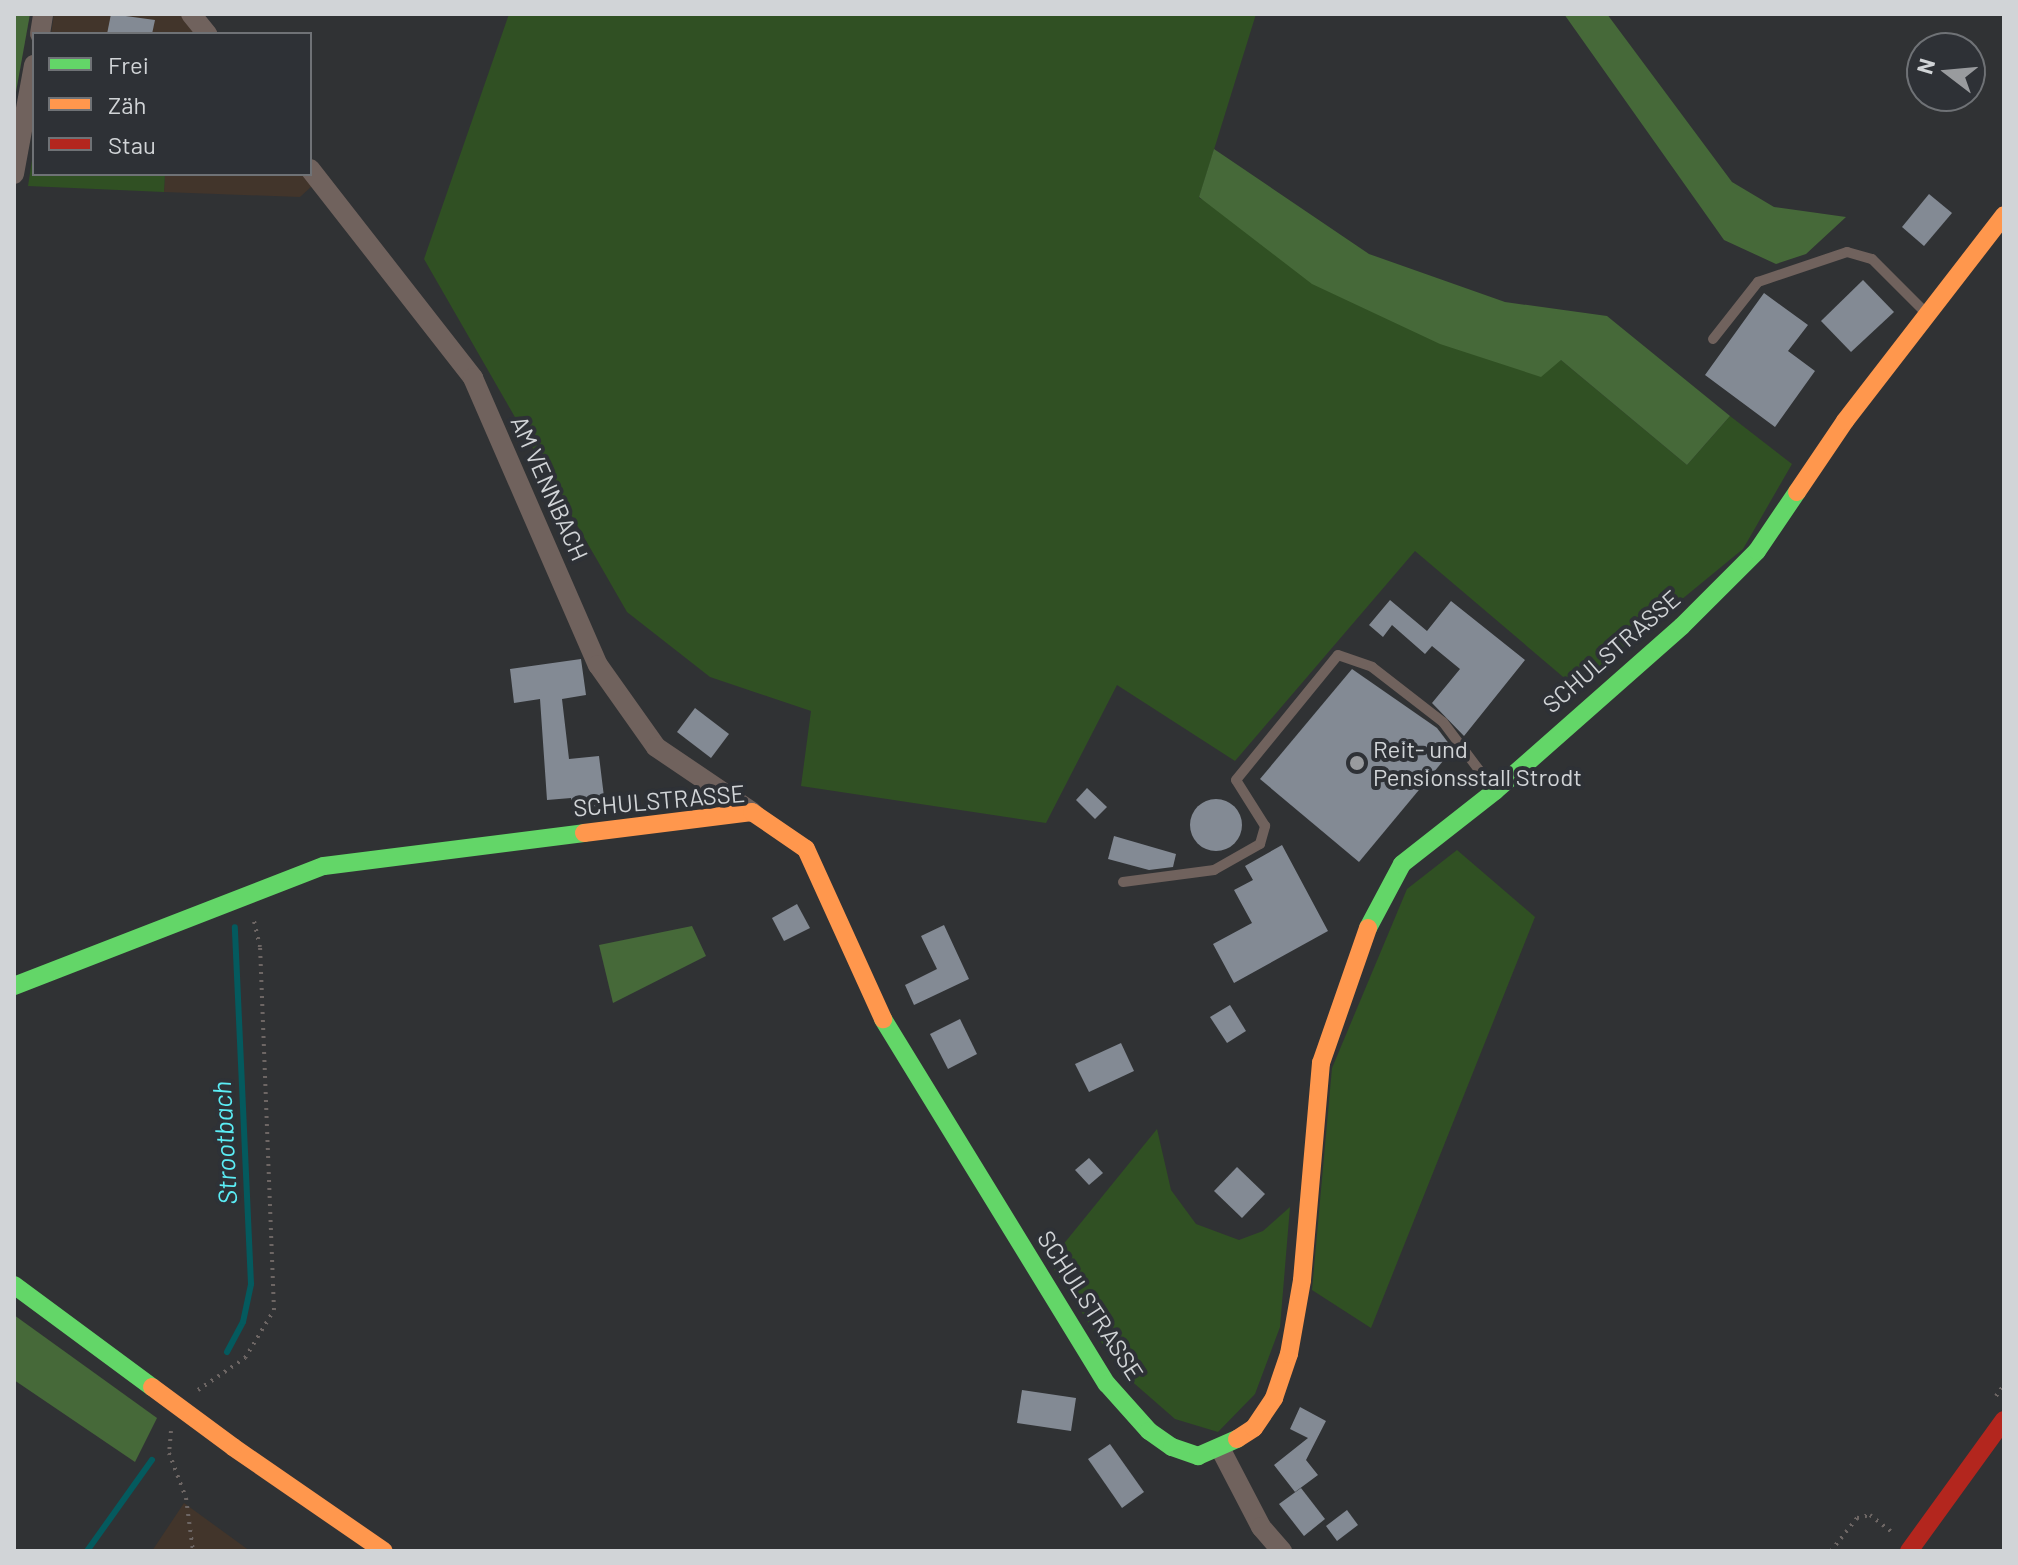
<!DOCTYPE html>
<html>
<head>
<meta charset="utf-8">
<style>
  body { margin:0 }
  #map { position:relative; width:2018px; height:1565px; overflow:hidden; background:#303234; font-family:Barlow,sans-serif }
  div>[style] { position:absolute }
  .commercial>* { inset:0; background:#42352b }
  .green>* { inset:0; background:#305023 }
  .forest>* { inset:0; background:#466939 }
  .stream>* { height:6px; margin:-3px; padding:0 3px; transform-origin:3px; border-radius:3px; background:#045a5e }
  .building>* { inset:0; background:#838a94 }
  .round { border-radius:50% }
  .path>* { height:4px; margin-top:-2px; transform-origin:0; background:repeating-linear-gradient(90deg,#6d6664 0 2px,transparent 0 8px) }
  .lane>* { height:10px; margin:-5px; padding:0 5px; transform-origin:5px; border-radius:5px; background:#70625d }
  .street>* { height:20px; margin:-10px; padding:0 10px; transform-origin:10px; border-radius:10px; background:#70625d }
  .fast>* { height:18px; margin:-9px; padding:0 9px; transform-origin:9px; border-radius:9px; background:#63d668 }
  .slow>* { height:18px; margin:-9px; padding:0 9px; transform-origin:9px; border-radius:9px; background:#ff974d }
  .jam>* { height:18px; margin:-9px; padding:0 9px; transform-origin:9px; border-radius:9px; background:#b3261e }
  .slow-bridge>* { height:18px; margin:-9px; padding:0 9px; transform-origin:9px; border-radius:9px; background:#ff974d }
  .dots>* { width:22px; height:22px; translate:-50% -50%; box-sizing:border-box; border:4px solid #2e3136; border-radius:50% }
  span { translate:-50% -50%; white-space:nowrap; text-align:center; line-height:1.15; -webkit-text-stroke:8px #2e3136; paint-order:stroke }
  .street-label { font-size:24px; color:#d1d4d7 }
  .poi-label { font-size:24px; color:#d1d4d7 }
  .left { translate:0 -50%; text-align:left }
  .water-label { font-size:26px; color:#5bedf5; font-style:italic }
  .frame { position:absolute; inset:0; border:16px solid #d1d4d7; pointer-events:none }
  .legend { position:absolute; left:32px; top:32px; width:280px; height:144px; box-sizing:border-box; background:#2e3136; border:2px solid #6f7276; margin:0; padding:10px 14px; list-style:none; font-size:24px; color:#d1d4d7 }
  .legend li { display:flex; align-items:center; gap:16px; height:40px }
  .legend b { width:40px; border:2px solid #6f7276 }
  .north { position:absolute; left:1906px; top:32px; width:80px; height:80px; box-sizing:border-box; background:#2e3136; border:2px solid #6f7276; border-radius:50%; rotate:286deg; font-size:22px; font-weight:700; line-height:32px; text-align:center; color:#d1d4d7 }
  .north::after { content:''; display:block; margin:auto; width:28px; height:36px; background:#999b9e; clip-path:polygon(50% 0,100% 100%,50% 72%,0 100%) }
</style>
</head>
<body>
<div id="map">
  <div class="commercial">
    <div style="clip-path:polygon(54px 14px,182px 14px,197px 34px,51px 34px)"></div>
    <div style="clip-path:polygon(165px 174px,303px 174px,312px 186px,300px 197px,164px 192px)"></div>
    <div style="clip-path:polygon(184px 1503px,250px 1551px,152px 1551px)"></div>
  </div>
  <div class="green">
    <div style="clip-path:polygon(509px 14px,1256px 14px,1199px 198px,1561px 360px,1687px 465px,1730px 416px,1792px 464px,1743px 549px,1575px 687px,1415px 551px,1235px 761px,1117px 685px,1046px 823px,801px 786px,811px 711px,710px 677px,627px 612px,424px 259px)"></div>
    <div style="clip-path:polygon(34px 147px,34px 174px,165px 174px,164px 192px,28px 186px)"></div>
    <div style="clip-path:polygon(1457px 850px,1535px 917px,1371px 1328px,1312px 1290px,1332px 1068px,1407px 889px)"></div>
    <div style="clip-path:polygon(1157px 1129px,1171px 1190px,1196px 1224px,1239px 1240px,1263px 1231px,1290px 1207px,1280px 1327px,1255px 1394px,1218px 1432px,1175px 1419px,1120px 1371px,1049px 1262px)"></div>
  </div>
  <div class="forest">
    <div style="clip-path:polygon(14px 14px,30px 14px,14px 103px)"></div>
    <div style="clip-path:polygon(1564px 14px,1607px 14px,1732px 182px,1774px 207px,1846px 217px,1806px 254px,1776px 264px,1724px 240px)"></div>
    <div style="clip-path:polygon(1214px 149px,1369px 254px,1505px 302px,1607px 316px,1730px 416px,1687px 465px,1561px 360px,1541px 377px,1440px 344px,1312px 284px,1199px 197px)"></div>
    <div style="clip-path:polygon(692px 926px,706px 956px,613px 1003px,599px 945px)"></div>
    <div style="clip-path:polygon(14px 1315px,157px 1418px,135px 1462px,14px 1380px)"></div>
  </div>
  <div class="stream">
    <div style="left:227px;top:1352px;width:34px;rotate:-62deg"></div>
    <div style="left:243px;top:1322px;width:39px;rotate:-78deg"></div>
    <div style="left:251px;top:1284px;width:357px;rotate:-92.6deg"></div>
    <div style="left:87px;top:1551px;width:112px;rotate:-54.5deg"></div>
  </div>
  <div class="building">
    <div style="clip-path:polygon(111px 14px,155px 20px,152px 34px,107px 34px)"></div>
    <div style="clip-path:polygon(1929px 194px,1952px 213px,1924px 246px,1902px 227px)"></div>
    <div style="clip-path:polygon(1863px 280px,1894px 312px,1851px 352px,1821px 321px)"></div>
    <div style="clip-path:polygon(1764px 293px,1808px 325px,1788px 351px,1815px 371px,1775px 427px,1705px 375px)"></div>
    <div style="clip-path:polygon(1390px 600px,1427px 631px,1451px 601px,1525px 660px,1464px 736px,1432px 703px,1460px 669px,1432px 646px,1425px 654px,1392px 625px,1383px 637px,1369px 625px)"></div>
    <div style="clip-path:polygon(581px 659px,586px 695px,562px 699px,569px 759px,599px 756px,605px 805px,572px 809px,571px 798px,547px 800px,540px 699px,514px 703px,510px 669px)"></div>
    <div style="clip-path:polygon(1352px 669px,1437px 728px,1453px 749px,1359px 862px,1260px 779px)"></div>
    <div style="clip-path:polygon(695px 708px,729px 734px,711px 758px,677px 732px)"></div>
    <div style="clip-path:polygon(1087px 788px,1107px 807px,1095px 819px,1076px 800px)"></div>
    <div class="round" style="left:1190px;top:799px;width:52px;height:52px"></div>
    <div style="clip-path:polygon(1114px 836px,1176px 854px,1173px 867px,1149px 870px,1108px 859px)"></div>
    <div style="clip-path:polygon(1282px 845px,1328px 931px,1234px 983px,1213px 944px,1252px 923px,1234px 890px,1253px 880px,1245px 866px)"></div>
    <div style="clip-path:polygon(797px 904px,810px 928px,784px 941px,772px 918px)"></div>
    <div style="clip-path:polygon(944px 925px,969px 979px,914px 1005px,905px 985px,937px 969px,921px 936px)"></div>
    <div style="clip-path:polygon(1230px 1005px,1246px 1031px,1227px 1043px,1210px 1017px)"></div>
    <div style="clip-path:polygon(960px 1019px,977px 1054px,948px 1069px,930px 1034px)"></div>
    <div style="clip-path:polygon(1121px 1043px,1134px 1071px,1089px 1092px,1075px 1064px)"></div>
    <div style="clip-path:polygon(1089px 1158px,1103px 1173px,1089px 1185px,1075px 1170px)"></div>
    <div style="clip-path:polygon(1237px 1167px,1265px 1194px,1242px 1218px,1214px 1191px)"></div>
    <div style="clip-path:polygon(1022px 1390px,1076px 1398px,1071px 1431px,1017px 1423px)"></div>
    <div style="clip-path:polygon(1300px 1407px,1326px 1421px,1306px 1460px,1318px 1475px,1295px 1492px,1274px 1465px,1308px 1438px,1290px 1429px)"></div>
    <div style="clip-path:polygon(1110px 1444px,1144px 1492px,1122px 1508px,1088px 1459px)"></div>
    <div style="clip-path:polygon(1301px 1488px,1325px 1519px,1304px 1536px,1279px 1504px)"></div>
    <div style="clip-path:polygon(1347px 1510px,1358px 1525px,1337px 1541px,1326px 1526px)"></div>
  </div>
  <div class="path">
    <div style="left:198px;top:1390px;width:57px;rotate:-34.2deg"></div>
    <div style="left:245px;top:1358px;width:56px;rotate:-58.9deg"></div>
    <div style="left:274px;top:1310px;width:363px;rotate:-92.2deg"></div>
    <div style="left:260px;top:947px;width:31px;rotate:-103deg"></div>
    <div style="left:1996px;top:1396px;width:14px;rotate:-54deg"></div>
    <div style="left:171px;top:1431px;width:22px;rotate:95deg"></div>
    <div style="left:169px;top:1453px;width:48px;rotate:69.3deg"></div>
    <div style="left:186px;top:1498px;width:53px;rotate:82.5deg"></div>
    <div style="left:1831px;top:1551px;width:42px;rotate:-51.8deg"></div>
    <div style="left:1857px;top:1518px;width:13px;rotate:-13deg"></div>
    <div style="left:1870px;top:1515px;width:28px;rotate:38deg"></div>
  </div>
  <div class="lane">
    <div style="left:1713px;top:339px;width:73px;rotate:-51.7deg"></div>
    <div style="left:1758px;top:282px;width:94px;rotate:-18.6deg"></div>
    <div style="left:1847px;top:252px;width:26px;rotate:16deg"></div>
    <div style="left:1872px;top:259px;width:76px;rotate:45deg"></div>
    <div style="left:1123px;top:882px;width:92px;rotate:-7.5deg"></div>
    <div style="left:1214px;top:870px;width:53px;rotate:-29.5deg"></div>
    <div style="left:1260px;top:844px;width:19px;rotate:-74deg"></div>
    <div style="left:1265px;top:826px;width:54px;rotate:-122.2deg"></div>
    <div style="left:1236px;top:780px;width:161px;rotate:-50.8deg"></div>
    <div style="left:1338px;top:655px;width:36px;rotate:19deg"></div>
    <div style="left:1372px;top:667px;width:90px;rotate:37.8deg"></div>
    <div style="left:1443px;top:722px;width:85px;rotate:53.1deg"></div>
  </div>
  <div class="street">
    <div style="left:191px;top:14px;width:26px;rotate:51deg"></div>
    <div style="left:40px;top:34px;width:20px;rotate:-81deg"></div>
    <div style="left:310px;top:169px;width:265px;rotate:52deg"></div>
    <div style="left:473px;top:378px;width:313px;rotate:66.5deg"></div>
    <div style="left:598px;top:665px;width:100px;rotate:54.7deg"></div>
    <div style="left:656px;top:747px;width:116px;rotate:34.1deg"></div>
    <div style="left:14px;top:174px;width:111px;rotate:-79.6deg"></div>
    <div style="left:1221px;top:1450px;width:87px;rotate:62.5deg"></div>
    <div style="left:1261px;top:1527px;width:32px;rotate:49deg"></div>
  </div>
  <div class="fast">
    <div style="left:1368px;top:928px;width:72px;rotate:-62deg"></div>
    <div style="left:1402px;top:864px;width:118px;rotate:-38.1deg"></div>
    <div style="left:1495px;top:791px;width:249px;rotate:-41.4deg"></div>
    <div style="left:1682px;top:626px;width:106px;rotate:-45deg"></div>
    <div style="left:1757px;top:551px;width:71px;rotate:-55.9deg"></div>
    <div style="left:14px;top:986px;width:332px;rotate:-21.2deg"></div>
    <div style="left:324px;top:866px;width:262px;rotate:-7.2deg"></div>
    <div style="left:883px;top:1019px;width:428px;rotate:58.5deg"></div>
    <div style="left:1107px;top:1384px;width:63px;rotate:48.2deg"></div>
    <div style="left:1149px;top:1431px;width:28px;rotate:35deg"></div>
    <div style="left:1172px;top:1447px;width:28px;rotate:19deg"></div>
    <div style="left:1198px;top:1456px;width:43px;rotate:-23.6deg"></div>
    <div style="left:14px;top:1285px;width:172px;rotate:36.5deg"></div>
  </div>
  <div class="slow">
    <div style="left:1797px;top:492px;width:86px;rotate:-55.9deg"></div>
    <div style="left:1845px;top:421px;width:260px;rotate:-52.3deg"></div>
    <div style="left:584px;top:833px;width:169px;rotate:-7.1deg"></div>
    <div style="left:752px;top:812px;width:65px;rotate:34.4deg"></div>
    <div style="left:806px;top:849px;width:187px;rotate:65.6deg"></div>
    <div style="left:1237px;top:1439px;width:20px;rotate:-33deg"></div>
    <div style="left:1254px;top:1428px;width:36px;rotate:-56deg"></div>
    <div style="left:1274px;top:1398px;width:46px;rotate:-71.2deg"></div>
    <div style="left:1289px;top:1354px;width:75px;rotate:-80deg"></div>
    <div style="left:1302px;top:1280px;width:218px;rotate:-85deg"></div>
    <div style="left:1321px;top:1063px;width:143px;rotate:-70.8deg"></div>
    <div style="left:233px;top:1447px;width:183px;rotate:34.6deg"></div>
  </div>
  <div class="jam">
    <div style="left:1909px;top:1551px;width:162px;rotate:-54.1deg"></div>
  </div>
  <div class="slow-bridge">
    <div style="left:152px;top:1387px;width:101px;rotate:36.5deg"></div>
  </div>
  <div class="dots">
    <div style="left:1357px;top:763px;background:#999b9e"></div>
  </div>
  <div class="street-label">
    <span style="left:550px;top:488px;rotate:66deg">AM VENNBACH</span>
    <span style="left:1611px;top:651px;rotate:-41deg">SCHULSTRASSE</span>
    <span style="left:659px;top:800px;rotate:-5deg">SCHULSTRASSE</span>
    <span style="left:1091px;top:1305px;rotate:57deg">SCHULSTRASSE</span>
  </div>
  <div class="poi-label">
    <span class="left" style="left:1373px;top:763px">Reit- und<br>Pensionsstall Strodt</span>
  </div>
  <div class="water-label">
    <span style="left:224px;top:1143px;rotate:-93deg">Strootbach</span>
  </div>
  <div class="frame"></div>
  <ul class="legend">
  <li><b style="height:10px;background:#63d668"></b>Frei</li>
  <li><b style="height:10px;background:#ff974d"></b>Zäh</li>
  <li><b style="height:10px;background:#b3261e"></b>Stau</li>
  </ul>
  <div class="north">N</div>
</div>
</body>
</html>
